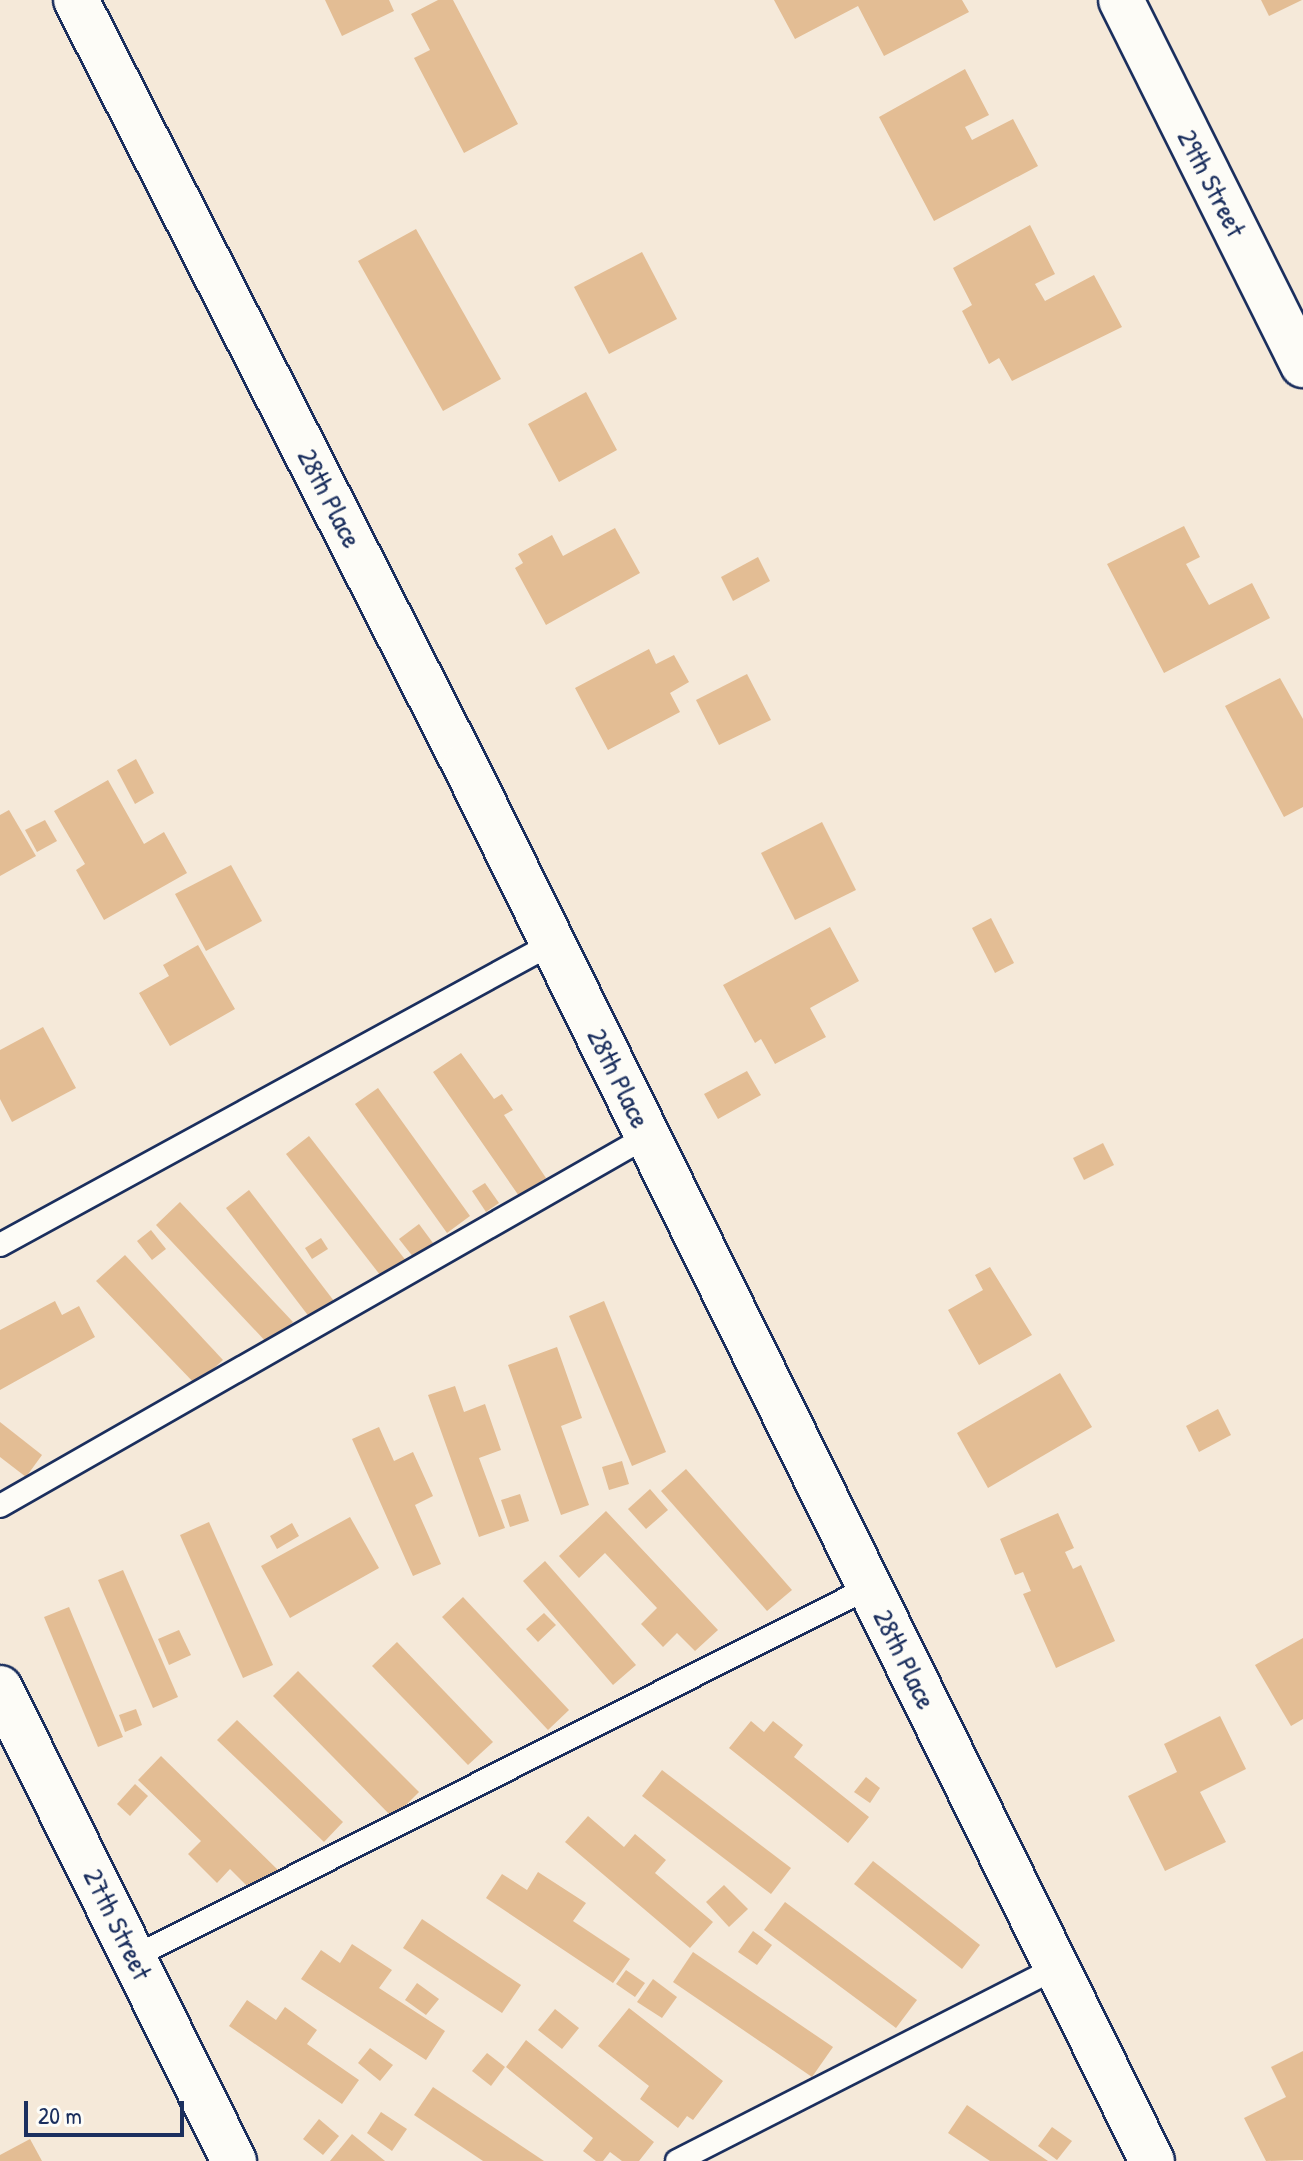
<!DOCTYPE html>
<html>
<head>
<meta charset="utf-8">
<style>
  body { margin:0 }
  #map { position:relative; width:1303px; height:2161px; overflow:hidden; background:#f5e9d9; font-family:"Patrick Hand",sans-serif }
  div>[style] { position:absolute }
  .building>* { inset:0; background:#e3bd94 }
  .roads { filter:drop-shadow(2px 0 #1b2f5e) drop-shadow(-2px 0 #1b2f5e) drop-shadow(0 2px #1b2f5e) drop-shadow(0 -2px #1b2f5e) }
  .lane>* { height:22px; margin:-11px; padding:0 11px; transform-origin:11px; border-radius:11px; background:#fdfcf7 }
  .street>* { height:44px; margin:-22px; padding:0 22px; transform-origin:22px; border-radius:22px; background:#fdfcf7 }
  .secondary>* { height:44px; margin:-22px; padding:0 22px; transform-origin:22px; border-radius:22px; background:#fdfcf7 }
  span { translate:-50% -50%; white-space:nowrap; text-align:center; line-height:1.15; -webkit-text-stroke:6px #fdfcf7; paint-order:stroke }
  .street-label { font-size:28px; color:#1b2f5e }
  .scale { position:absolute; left:24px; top:2101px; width:160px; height:36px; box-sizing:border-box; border:4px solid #1b2f5e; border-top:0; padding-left:10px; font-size:24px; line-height:28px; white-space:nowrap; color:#1b2f5e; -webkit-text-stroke:6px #fdfcf7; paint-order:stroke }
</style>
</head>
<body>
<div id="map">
  <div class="building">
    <div style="clip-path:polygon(325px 0,389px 0,394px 11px,342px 36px)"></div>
    <div style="clip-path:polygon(438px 0,453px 0,518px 124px,464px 153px,414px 58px,430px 50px,411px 14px)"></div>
    <div style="clip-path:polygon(774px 0,962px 0,969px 12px,884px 56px,858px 6px,795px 39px)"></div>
    <div style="clip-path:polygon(1261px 0,1302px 0,1269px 16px)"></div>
    <div style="clip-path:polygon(965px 69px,989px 115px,965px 127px,972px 140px,1013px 119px,1038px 166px,934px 221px,879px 117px)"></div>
    <div style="clip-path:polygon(1030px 225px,1055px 274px,1035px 284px,1045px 301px,1094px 275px,1122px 327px,1012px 381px,999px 358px,989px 364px,962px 311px,972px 305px,953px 268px)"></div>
    <div style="clip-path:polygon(416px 229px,501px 379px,443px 411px,358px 261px)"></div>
    <div style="clip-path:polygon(642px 252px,677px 319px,609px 354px,574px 287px)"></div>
    <div style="clip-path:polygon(586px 392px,617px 450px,559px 482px,528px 424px)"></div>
    <div style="clip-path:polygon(1184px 526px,1200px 557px,1186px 564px,1209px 605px,1252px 583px,1270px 618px,1164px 673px,1107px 564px)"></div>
    <div style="clip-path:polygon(615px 528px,640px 573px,546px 625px,515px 568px,523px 563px,518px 554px,552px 535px,563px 556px)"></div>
    <div style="clip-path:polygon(758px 557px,770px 581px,733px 601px,721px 577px)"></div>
    <div style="clip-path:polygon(649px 649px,656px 664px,674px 655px,689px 682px,670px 693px,680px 712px,608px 750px,575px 688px)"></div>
    <div style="clip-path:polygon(747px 674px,771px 720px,719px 745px,696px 700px)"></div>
    <div style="clip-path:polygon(1280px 678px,1303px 719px,1303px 807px,1284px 817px,1225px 706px)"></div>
    <div style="clip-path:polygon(136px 759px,154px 793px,135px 804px,117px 770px)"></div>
    <div style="clip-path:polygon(108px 780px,144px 844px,164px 832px,187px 873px,104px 920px,76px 870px,85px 864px,54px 811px)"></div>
    <div style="clip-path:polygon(9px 810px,36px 856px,0 876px,0 815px)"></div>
    <div style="clip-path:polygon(45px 820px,57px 841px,37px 852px,25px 830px)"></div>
    <div style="clip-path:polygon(822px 822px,856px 890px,795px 920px,761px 853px)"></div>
    <div style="clip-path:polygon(231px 865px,262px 921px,206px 951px,175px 894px)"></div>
    <div style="clip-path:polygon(991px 918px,1014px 963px,995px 973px,972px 928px)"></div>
    <div style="clip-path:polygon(830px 927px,859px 981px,810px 1008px,826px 1037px,775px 1064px,761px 1039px,755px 1043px,723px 985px)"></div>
    <div style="clip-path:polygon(198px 945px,235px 1009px,170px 1046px,139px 993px,169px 976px,163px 965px)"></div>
    <div style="clip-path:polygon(43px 1027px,76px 1088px,12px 1122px,0 1099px,0 1050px)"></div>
    <div style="clip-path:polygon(461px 1053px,494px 1099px,502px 1094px,513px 1110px,504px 1115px,546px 1178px,519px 1196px,433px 1072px)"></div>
    <div style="clip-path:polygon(747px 1071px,761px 1095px,718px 1119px,704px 1094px)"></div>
    <div style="clip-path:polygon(378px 1088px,470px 1216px,447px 1233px,355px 1104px)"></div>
    <div style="clip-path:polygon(309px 1136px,407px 1262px,384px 1280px,286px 1154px)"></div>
    <div style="clip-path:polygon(1103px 1143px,1114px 1165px,1084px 1180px,1073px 1158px)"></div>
    <div style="clip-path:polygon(485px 1183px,499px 1203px,486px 1212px,472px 1191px)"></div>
    <div style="clip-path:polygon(249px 1190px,334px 1301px,310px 1318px,226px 1208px)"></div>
    <div style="clip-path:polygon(180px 1202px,293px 1322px,269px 1345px,156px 1225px)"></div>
    <div style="clip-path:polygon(419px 1224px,433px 1243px,414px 1258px,399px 1239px)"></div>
    <div style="clip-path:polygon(151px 1230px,166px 1249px,152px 1260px,137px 1241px)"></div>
    <div style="clip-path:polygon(321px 1238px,328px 1249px,312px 1259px,305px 1248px)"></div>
    <div style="clip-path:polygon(125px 1255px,223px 1360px,196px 1385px,96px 1281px)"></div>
    <div style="clip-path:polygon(990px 1267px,1032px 1335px,979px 1365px,948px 1310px,983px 1290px,975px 1275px)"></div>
    <div style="clip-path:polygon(55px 1301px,62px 1315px,79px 1306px,95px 1337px,0 1390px,0 1330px)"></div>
    <div style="clip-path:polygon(604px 1301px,666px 1452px,632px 1466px,569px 1316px)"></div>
    <div style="clip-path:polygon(557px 1347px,582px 1418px,561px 1426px,589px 1505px,561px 1515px,508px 1365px)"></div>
    <div style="clip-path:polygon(1060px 1373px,1092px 1427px,988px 1488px,957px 1433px)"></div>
    <div style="clip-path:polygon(455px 1386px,464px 1412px,485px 1404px,501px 1450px,479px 1458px,505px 1528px,479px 1537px,428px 1395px)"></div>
    <div style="clip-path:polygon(1218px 1409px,1231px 1435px,1199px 1452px,1186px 1426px)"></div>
    <div style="clip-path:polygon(0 1422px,42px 1455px,26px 1477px,0 1457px)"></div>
    <div style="clip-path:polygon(379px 1427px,394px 1461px,413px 1452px,433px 1496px,415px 1505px,441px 1564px,413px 1576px,352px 1439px)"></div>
    <div style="clip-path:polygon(622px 1461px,629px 1484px,609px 1490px,602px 1467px)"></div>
    <div style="clip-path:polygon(686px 1469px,792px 1590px,767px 1611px,661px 1491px)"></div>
    <div style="clip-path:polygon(650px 1489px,668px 1510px,646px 1529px,628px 1509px)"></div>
    <div style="clip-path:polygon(520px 1494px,529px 1521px,510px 1527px,501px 1500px)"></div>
    <div style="clip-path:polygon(606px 1511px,718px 1630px,695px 1651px,677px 1633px,663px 1647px,641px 1624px,657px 1608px,605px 1553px,579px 1578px,559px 1556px)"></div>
    <div style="clip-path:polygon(1058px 1513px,1074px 1548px,1065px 1552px,1073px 1569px,1081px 1565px,1115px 1641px,1056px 1668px,1023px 1594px,1031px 1591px,1023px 1572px,1015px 1575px,1000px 1539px)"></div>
    <div style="clip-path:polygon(350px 1517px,379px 1568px,290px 1618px,261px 1566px)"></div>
    <div style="clip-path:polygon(209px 1522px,273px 1665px,243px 1678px,180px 1535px)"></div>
    <div style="clip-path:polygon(292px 1523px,299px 1536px,277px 1549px,270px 1536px)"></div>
    <div style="clip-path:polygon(545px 1561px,636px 1665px,613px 1685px,523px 1581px)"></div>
    <div style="clip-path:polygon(123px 1570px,178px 1697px,153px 1708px,98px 1580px)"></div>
    <div style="clip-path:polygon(463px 1597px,569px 1710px,548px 1730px,442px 1617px)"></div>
    <div style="clip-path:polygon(69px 1607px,123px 1737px,98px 1747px,44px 1617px)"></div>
    <div style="clip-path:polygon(544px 1613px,556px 1625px,538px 1642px,526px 1629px)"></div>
    <div style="clip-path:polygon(179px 1630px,191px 1655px,169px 1665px,158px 1639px)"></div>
    <div style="clip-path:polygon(1303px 1638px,1303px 1719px,1291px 1726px,1255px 1665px)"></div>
    <div style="clip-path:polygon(397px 1642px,493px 1742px,468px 1765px,372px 1666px)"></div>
    <div style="clip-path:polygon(298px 1671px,419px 1792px,393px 1818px,273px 1696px)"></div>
    <div style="clip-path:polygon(136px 1709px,142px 1725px,125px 1732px,119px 1715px)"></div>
    <div style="clip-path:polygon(1220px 1716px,1246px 1769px,1200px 1792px,1226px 1842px,1165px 1871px,1128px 1796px,1177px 1772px,1164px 1744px)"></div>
    <div style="clip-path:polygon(237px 1720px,343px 1822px,324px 1842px,217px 1740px)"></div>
    <div style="clip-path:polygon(751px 1721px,764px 1732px,773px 1721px,803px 1745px,794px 1757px,869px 1817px,848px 1843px,729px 1748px)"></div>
    <div style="clip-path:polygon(161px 1756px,278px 1870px,255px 1894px,230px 1869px,217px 1883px,188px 1854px,201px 1841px,138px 1780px)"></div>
    <div style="clip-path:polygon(662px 1770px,791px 1868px,771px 1894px,642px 1796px)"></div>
    <div style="clip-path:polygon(866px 1777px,880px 1788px,870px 1803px,854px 1792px)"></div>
    <div style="clip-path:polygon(135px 1784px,148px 1796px,130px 1816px,117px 1804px)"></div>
    <div style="clip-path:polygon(588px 1816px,624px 1847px,635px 1834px,666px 1860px,655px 1873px,713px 1922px,690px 1948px,565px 1842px)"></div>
    <div style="clip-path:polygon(873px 1861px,980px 1945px,962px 1969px,854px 1884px)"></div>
    <div style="clip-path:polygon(538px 1872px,586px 1903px,573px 1921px,630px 1959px,613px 1983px,486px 1898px,502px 1874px,527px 1890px)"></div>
    <div style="clip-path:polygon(724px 1885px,748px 1909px,729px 1927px,706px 1902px)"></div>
    <div style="clip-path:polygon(785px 1902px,917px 2000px,896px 2028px,764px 1930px)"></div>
    <div style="clip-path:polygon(422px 1919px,521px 1985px,502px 2013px,403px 1948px)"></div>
    <div style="clip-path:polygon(753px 1931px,772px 1945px,757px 1965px,738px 1952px)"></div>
    <div style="clip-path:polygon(352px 1944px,392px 1970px,379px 1988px,445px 2031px,426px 2060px,301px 1979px,321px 1950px,340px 1963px)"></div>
    <div style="clip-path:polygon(693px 1952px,833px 2047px,812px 2077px,673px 1982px)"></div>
    <div style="clip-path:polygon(626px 1970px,645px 1983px,635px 1997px,616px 1984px)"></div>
    <div style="clip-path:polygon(653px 1979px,677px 1997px,662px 2018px,637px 2002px)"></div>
    <div style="clip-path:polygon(417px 1983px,439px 1999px,426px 2015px,405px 2000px)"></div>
    <div style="clip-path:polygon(247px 2000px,276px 2020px,285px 2007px,317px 2030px,307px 2044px,359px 2080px,342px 2104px,229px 2026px)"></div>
    <div style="clip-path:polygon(629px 2008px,723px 2081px,693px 2120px,687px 2116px,678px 2128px,640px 2099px,649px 2086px,598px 2046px)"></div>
    <div style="clip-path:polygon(555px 2009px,579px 2028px,562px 2049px,538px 2030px)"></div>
    <div style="clip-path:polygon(526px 2040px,654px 2142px,639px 2161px,622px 2161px,610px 2152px,603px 2161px,596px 2161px,583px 2151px,593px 2138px,506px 2067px)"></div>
    <div style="clip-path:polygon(370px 2048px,393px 2065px,380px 2081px,358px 2063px)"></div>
    <div style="clip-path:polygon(1303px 2051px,1303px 2160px,1266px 2161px,1244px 2118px,1286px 2097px,1271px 2067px)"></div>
    <div style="clip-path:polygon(487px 2053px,505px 2067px,491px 2086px,472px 2071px)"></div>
    <div style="clip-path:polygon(433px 2087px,544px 2161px,483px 2161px,414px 2115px)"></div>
    <div style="clip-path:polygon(967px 2105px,1048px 2161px,990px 2161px,948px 2133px)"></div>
    <div style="clip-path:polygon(381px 2112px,407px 2129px,392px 2151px,367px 2133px)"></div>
    <div style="clip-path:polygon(319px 2119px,339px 2136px,323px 2155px,303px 2139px)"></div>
    <div style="clip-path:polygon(1052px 2127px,1072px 2141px,1057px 2160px,1038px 2146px)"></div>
    <div style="clip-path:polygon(352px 2134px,385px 2161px,330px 2161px)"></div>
    <div style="clip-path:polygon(30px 2139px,42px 2161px,0 2161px,0 2155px)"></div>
  </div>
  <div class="roads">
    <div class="lane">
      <div style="left:0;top:1245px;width:630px;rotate:-28.64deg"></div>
      <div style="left:0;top:1506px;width:746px;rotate:-29.73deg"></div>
      <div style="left:134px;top:1957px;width:824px;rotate:-26.69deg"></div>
      <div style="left:677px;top:2161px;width:427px;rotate:-27deg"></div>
    </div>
    <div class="street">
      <div style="left:76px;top:0;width:858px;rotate:63.05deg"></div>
      <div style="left:465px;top:765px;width:1556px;rotate:63.8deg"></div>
      <div style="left:1121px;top:0;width:408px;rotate:63.5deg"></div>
    </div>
    <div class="secondary">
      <div style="left:0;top:1688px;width:528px;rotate:63.68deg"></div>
    </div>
  </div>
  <div class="street-label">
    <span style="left:1212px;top:183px;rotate:63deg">29th Street</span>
    <span style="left:330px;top:498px;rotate:63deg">28th Place</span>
    <span style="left:619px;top:1078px;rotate:64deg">28th Place</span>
    <span style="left:905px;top:1659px;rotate:64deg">28th Place</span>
    <span style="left:118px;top:1924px;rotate:64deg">27th Street</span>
  </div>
  <div class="scale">20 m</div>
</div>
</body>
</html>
